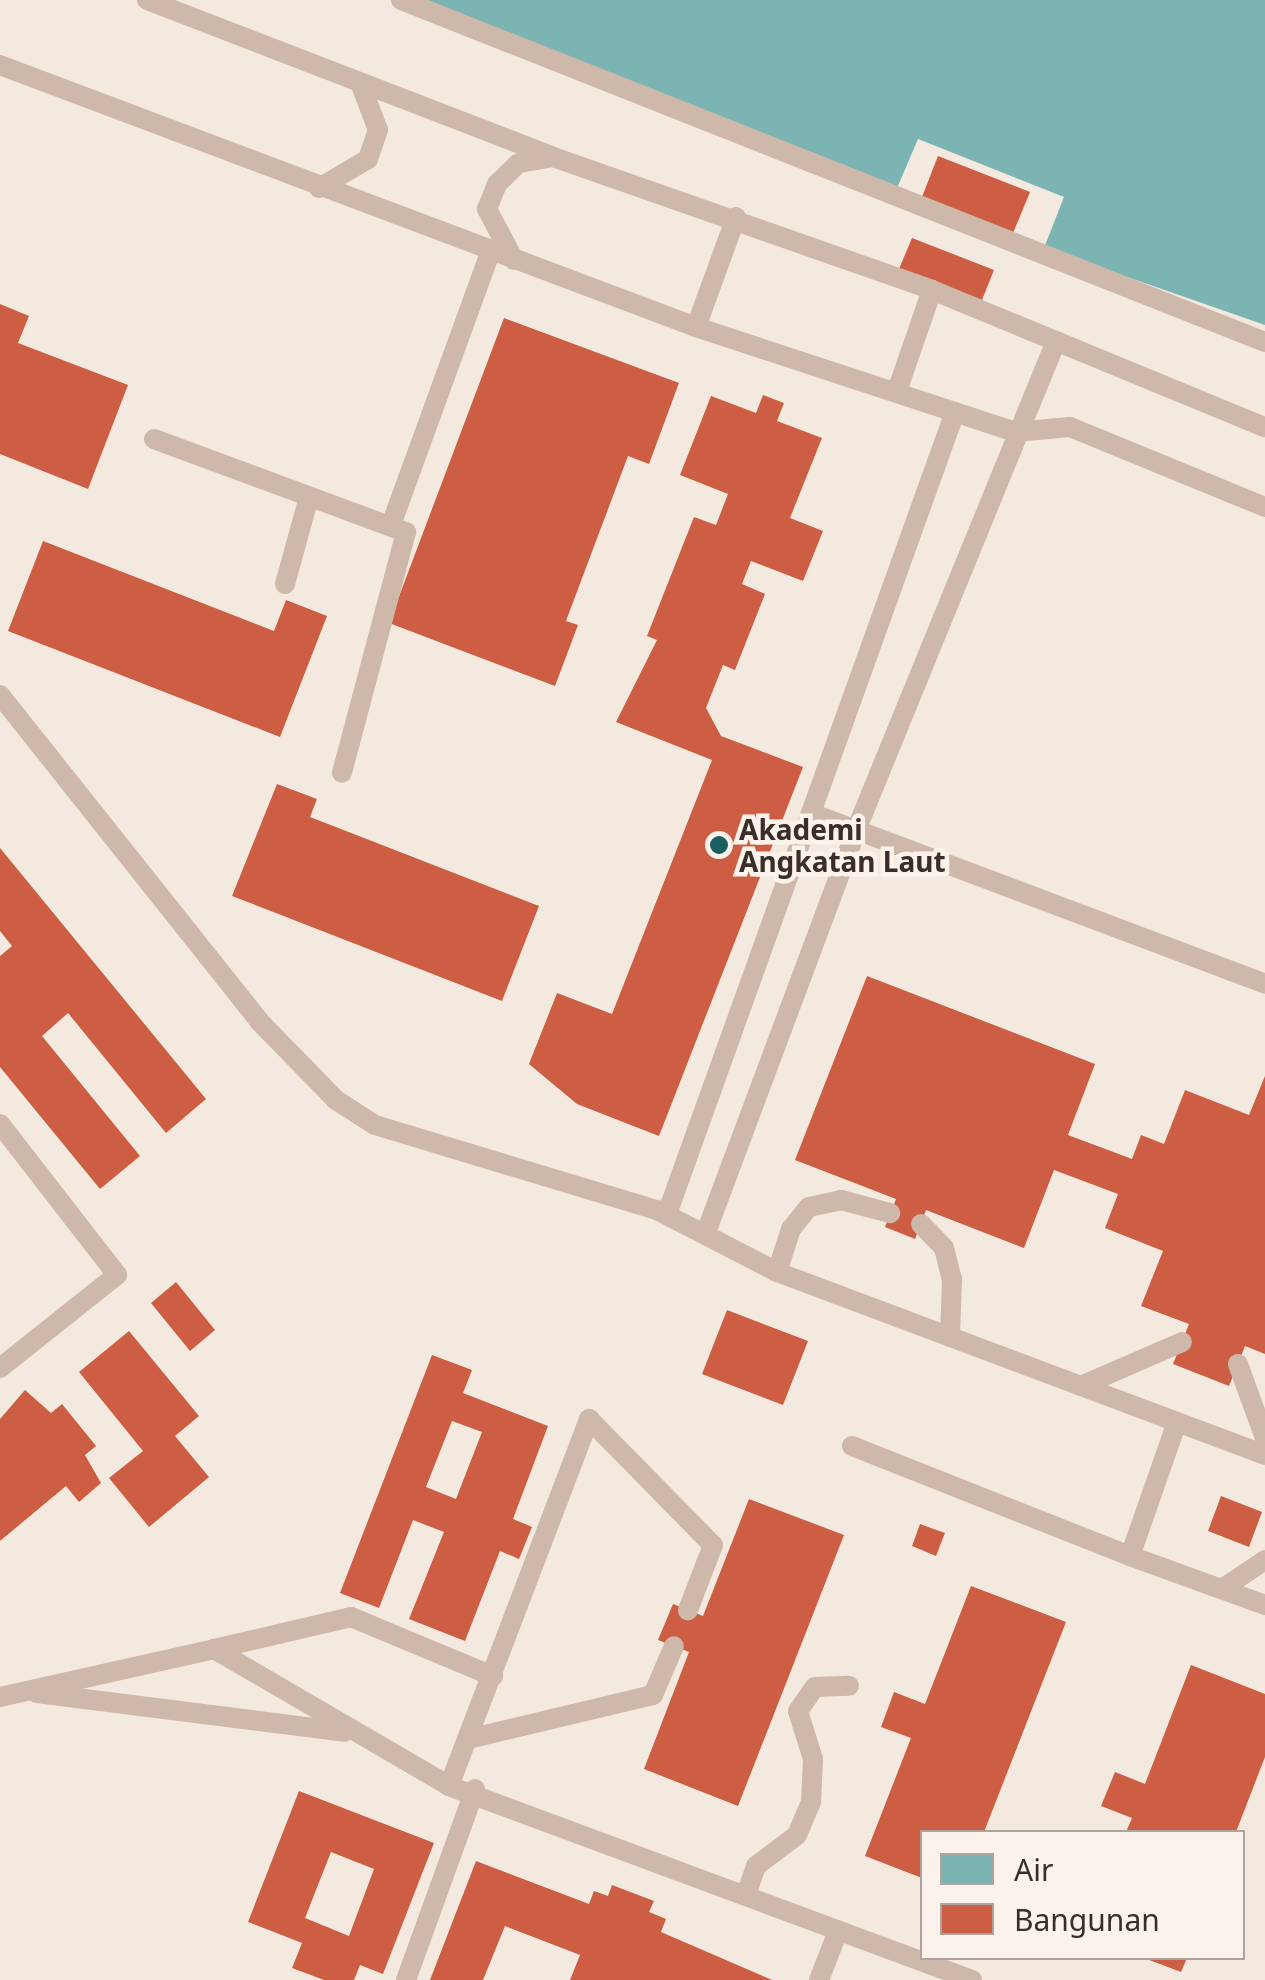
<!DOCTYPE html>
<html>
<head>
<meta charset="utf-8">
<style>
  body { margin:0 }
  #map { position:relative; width:1265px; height:1980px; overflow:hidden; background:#f4e9de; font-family:"Noto Sans",sans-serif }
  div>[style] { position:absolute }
  .water>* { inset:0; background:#7bb4b3 }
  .building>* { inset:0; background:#ce5e43 }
  .service>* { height:20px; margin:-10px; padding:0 10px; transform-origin:10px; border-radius:10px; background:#ceb8a9 }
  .dots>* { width:28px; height:28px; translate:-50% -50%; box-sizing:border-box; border:5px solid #fbf3eb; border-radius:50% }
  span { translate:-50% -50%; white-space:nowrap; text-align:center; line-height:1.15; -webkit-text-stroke:9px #fbf3eb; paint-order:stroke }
  .poi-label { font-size:28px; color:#3a2e29; font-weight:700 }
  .left { translate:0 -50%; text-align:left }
  .legend { position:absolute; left:920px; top:1830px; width:325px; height:130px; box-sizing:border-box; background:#fbf3eb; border:2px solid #aea49d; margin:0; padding:12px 18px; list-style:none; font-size:30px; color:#3a2e29 }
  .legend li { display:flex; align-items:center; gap:20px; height:50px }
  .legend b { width:50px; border:2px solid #aea49d }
</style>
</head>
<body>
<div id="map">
  <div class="water">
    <div style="clip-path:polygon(410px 0,1265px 0,1265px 325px,1044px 248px,1064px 197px,918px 139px,897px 188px)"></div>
  </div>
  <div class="building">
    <div style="clip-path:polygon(938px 156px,1030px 192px,1011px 238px,920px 202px)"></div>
    <div style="clip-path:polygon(912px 238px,994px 270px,982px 300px,899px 269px)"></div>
    <div style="clip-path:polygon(0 304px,29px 316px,18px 343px,128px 385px,88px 489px,0 454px)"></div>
    <div style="clip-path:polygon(504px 318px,679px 383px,649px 464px,628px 456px,566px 621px,578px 625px,555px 686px,389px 623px)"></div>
    <div style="clip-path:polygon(763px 395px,784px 403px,777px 421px,822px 438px,790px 518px,823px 531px,803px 581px,751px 561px,742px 584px,765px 594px,735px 670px,723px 665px,706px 708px,721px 736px,803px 767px,659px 1136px,577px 1104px,529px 1064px,557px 993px,612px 1014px,712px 760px,616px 722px,657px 640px,647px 636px,694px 517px,716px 525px,728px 494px,680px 475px,711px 396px,756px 413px)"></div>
    <div style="clip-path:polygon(43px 541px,274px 631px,286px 600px,327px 616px,280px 737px,8px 631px)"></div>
    <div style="clip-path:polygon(277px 784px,317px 799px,310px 817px,539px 906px,502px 1001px,232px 896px)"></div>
    <div style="clip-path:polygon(0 848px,206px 1099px,166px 1133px,68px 1013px,42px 1036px,140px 1156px,100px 1189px,0 1067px,0 956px,12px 946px,0 931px)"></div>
    <div style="clip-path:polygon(867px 976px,1095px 1064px,1068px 1135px,1132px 1159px,1141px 1135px,1164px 1144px,1185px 1090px,1249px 1115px,1265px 1076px,1265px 1354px,1245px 1346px,1229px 1386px,1173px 1364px,1189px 1324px,1141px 1306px,1163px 1251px,1105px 1228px,1118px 1194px,1054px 1170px,1024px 1248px,926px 1210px,915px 1239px,885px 1227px,896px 1199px,795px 1160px)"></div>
    <div style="clip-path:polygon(176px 1282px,215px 1330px,190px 1351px,151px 1303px)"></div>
    <div style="clip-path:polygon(727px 1310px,808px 1341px,783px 1405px,702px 1374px)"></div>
    <div style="clip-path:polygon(129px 1331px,199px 1416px,175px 1436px,209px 1477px,149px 1527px,109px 1478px,143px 1451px,79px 1372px)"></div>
    <div style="clip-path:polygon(evenodd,432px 1355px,472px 1370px,463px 1393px,548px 1426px,513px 1519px,532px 1527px,519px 1559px,500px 1551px,465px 1641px,409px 1619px,444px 1532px,413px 1520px,379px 1608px,340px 1593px,432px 1355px,452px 1421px,482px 1432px,456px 1499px,426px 1487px,452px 1421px)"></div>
    <div style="clip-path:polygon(25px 1390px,51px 1413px,62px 1404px,96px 1446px,85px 1455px,101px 1483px,79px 1502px,66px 1486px,0 1541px,0 1419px)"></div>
    <div style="clip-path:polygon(1221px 1496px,1262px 1512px,1249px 1547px,1208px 1531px)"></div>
    <div style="clip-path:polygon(749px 1499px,844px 1535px,738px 1806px,644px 1769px,689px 1652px,658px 1640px,673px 1604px,703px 1616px)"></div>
    <div style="clip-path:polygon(920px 1524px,945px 1533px,936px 1556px,912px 1546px)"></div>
    <div style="clip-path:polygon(971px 1586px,1066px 1622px,984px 1832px,922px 1832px,922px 1878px,865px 1856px,911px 1738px,881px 1727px,894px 1692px,925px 1704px)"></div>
    <div style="clip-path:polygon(1191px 1665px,1265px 1694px,1265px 1757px,1236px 1832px,1126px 1832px,1132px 1818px,1101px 1806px,1115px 1772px,1145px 1784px)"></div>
    <div style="clip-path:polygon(evenodd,299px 1791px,434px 1843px,383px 1974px,360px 1965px,354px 1980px,324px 1980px,292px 1968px,302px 1943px,248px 1922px,299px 1791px,331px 1852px,374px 1869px,349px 1936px,305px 1918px,331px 1852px)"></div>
    <div style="clip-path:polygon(476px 1861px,589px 1904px,594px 1891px,608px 1896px,612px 1885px,654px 1901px,649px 1912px,666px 1919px,661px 1932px,772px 1980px,570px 1980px,580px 1955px,505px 1926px,483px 1980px,430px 1980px)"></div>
    <div style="clip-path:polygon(1144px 1958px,1187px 1958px,1181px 1972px)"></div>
  </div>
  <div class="service">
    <div style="left:147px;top:0;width:435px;rotate:21.1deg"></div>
    <div style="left:553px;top:157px;width:402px;rotate:19.3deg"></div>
    <div style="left:932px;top:290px;width:360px;rotate:22.4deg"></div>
    <div style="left:401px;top:0;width:929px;rotate:21.6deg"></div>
    <div style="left:0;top:65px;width:744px;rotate:20.63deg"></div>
    <div style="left:696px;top:327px;width:336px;rotate:18.2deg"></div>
    <div style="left:1015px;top:432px;width:55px;rotate:-5.2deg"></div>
    <div style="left:1070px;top:427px;width:211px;rotate:22.3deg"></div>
    <div style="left:319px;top:188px;width:57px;rotate:-30.6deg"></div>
    <div style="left:368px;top:159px;width:31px;rotate:-71deg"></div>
    <div style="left:378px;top:130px;width:48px;rotate:-110.7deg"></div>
    <div style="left:514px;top:260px;width:58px;rotate:-117.9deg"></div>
    <div style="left:487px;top:209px;width:27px;rotate:-68deg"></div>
    <div style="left:497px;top:184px;width:30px;rotate:-44deg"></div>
    <div style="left:519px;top:163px;width:34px;rotate:-10deg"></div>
    <div style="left:696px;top:327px;width:117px;rotate:-70deg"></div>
    <div style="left:897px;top:391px;width:107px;rotate:-70.9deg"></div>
    <div style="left:154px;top:439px;width:269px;rotate:20.3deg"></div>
    <div style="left:406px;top:532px;width:249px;rotate:104.9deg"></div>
    <div style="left:391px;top:525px;width:289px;rotate:-70deg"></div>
    <div style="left:285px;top:584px;width:90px;rotate:-74.6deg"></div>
    <div style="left:0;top:695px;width:416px;rotate:51.5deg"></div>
    <div style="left:259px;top:1021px;width:110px;rotate:45.7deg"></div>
    <div style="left:336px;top:1100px;width:46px;rotate:32.7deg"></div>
    <div style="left:375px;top:1125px;width:295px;rotate:16.8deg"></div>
    <div style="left:657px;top:1210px;width:135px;rotate:27.3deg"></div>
    <div style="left:777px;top:1272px;width:521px;rotate:20.56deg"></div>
    <div style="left:811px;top:813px;width:485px;rotate:20.6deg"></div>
    <div style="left:0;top:1124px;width:191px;rotate:52.2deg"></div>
    <div style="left:117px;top:1275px;width:149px;rotate:141.5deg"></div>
    <div style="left:667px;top:1214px;width:852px;rotate:-70.25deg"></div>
    <div style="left:921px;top:1224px;width:33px;rotate:46deg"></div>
    <div style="left:944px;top:1248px;width:32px;rotate:76deg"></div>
    <div style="left:952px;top:1279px;width:58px;rotate:92deg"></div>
    <div style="left:705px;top:1235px;width:434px;rotate:-69.5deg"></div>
    <div style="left:857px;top:828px;width:526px;rotate:-67.77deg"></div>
    <div style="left:777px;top:1272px;width:45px;rotate:-72deg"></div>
    <div style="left:791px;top:1229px;width:28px;rotate:-51deg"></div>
    <div style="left:809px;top:1207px;width:33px;rotate:-12deg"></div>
    <div style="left:841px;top:1200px;width:51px;rotate:14.9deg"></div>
    <div style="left:1238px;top:1364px;width:79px;rotate:70deg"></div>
    <div style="left:1081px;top:1386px;width:110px;rotate:-23.5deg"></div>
    <div style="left:1177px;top:1422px;width:142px;rotate:109.3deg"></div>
    <div style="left:1130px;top:1556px;width:144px;rotate:19.9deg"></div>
    <div style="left:852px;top:1446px;width:299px;rotate:21.6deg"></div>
    <div style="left:1222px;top:1589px;width:52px;rotate:-34deg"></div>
    <div style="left:214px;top:1649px;width:141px;rotate:-13.1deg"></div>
    <div style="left:351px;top:1617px;width:154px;rotate:22.6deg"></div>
    <div style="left:37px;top:1693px;width:310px;rotate:7.2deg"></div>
    <div style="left:0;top:1697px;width:219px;rotate:-12.6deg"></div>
    <div style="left:214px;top:1649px;width:272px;rotate:30.2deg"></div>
    <div style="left:449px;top:1786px;width:558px;rotate:20.35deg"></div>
    <div style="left:468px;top:1739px;width:190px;rotate:-13.4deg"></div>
    <div style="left:653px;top:1695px;width:53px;rotate:-66.8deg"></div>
    <div style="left:449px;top:1786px;width:393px;rotate:-69.1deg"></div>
    <div style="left:589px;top:1419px;width:177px;rotate:45.5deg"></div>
    <div style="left:713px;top:1545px;width:70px;rotate:111deg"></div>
    <div style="left:746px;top:1895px;width:31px;rotate:-71deg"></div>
    <div style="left:756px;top:1866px;width:51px;rotate:-37.1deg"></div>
    <div style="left:797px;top:1835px;width:36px;rotate:-67deg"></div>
    <div style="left:811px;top:1802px;width:43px;rotate:-87.3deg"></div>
    <div style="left:813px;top:1759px;width:50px;rotate:-107.4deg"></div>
    <div style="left:798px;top:1711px;width:29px;rotate:-55deg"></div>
    <div style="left:815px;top:1687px;width:34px;rotate:-2deg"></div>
    <div style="left:406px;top:1980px;width:203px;rotate:-70.1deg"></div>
    <div style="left:819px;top:1980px;width:53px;rotate:-68.8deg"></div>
  </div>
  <div class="dots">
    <div style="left:719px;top:845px;background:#1b5e5f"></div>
  </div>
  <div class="poi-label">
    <span class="left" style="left:739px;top:845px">Akademi<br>Angkatan Laut</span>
  </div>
  <ul class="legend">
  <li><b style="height:28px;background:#7bb4b3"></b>Air</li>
  <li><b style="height:28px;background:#ce5e43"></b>Bangunan</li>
  </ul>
</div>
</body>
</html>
